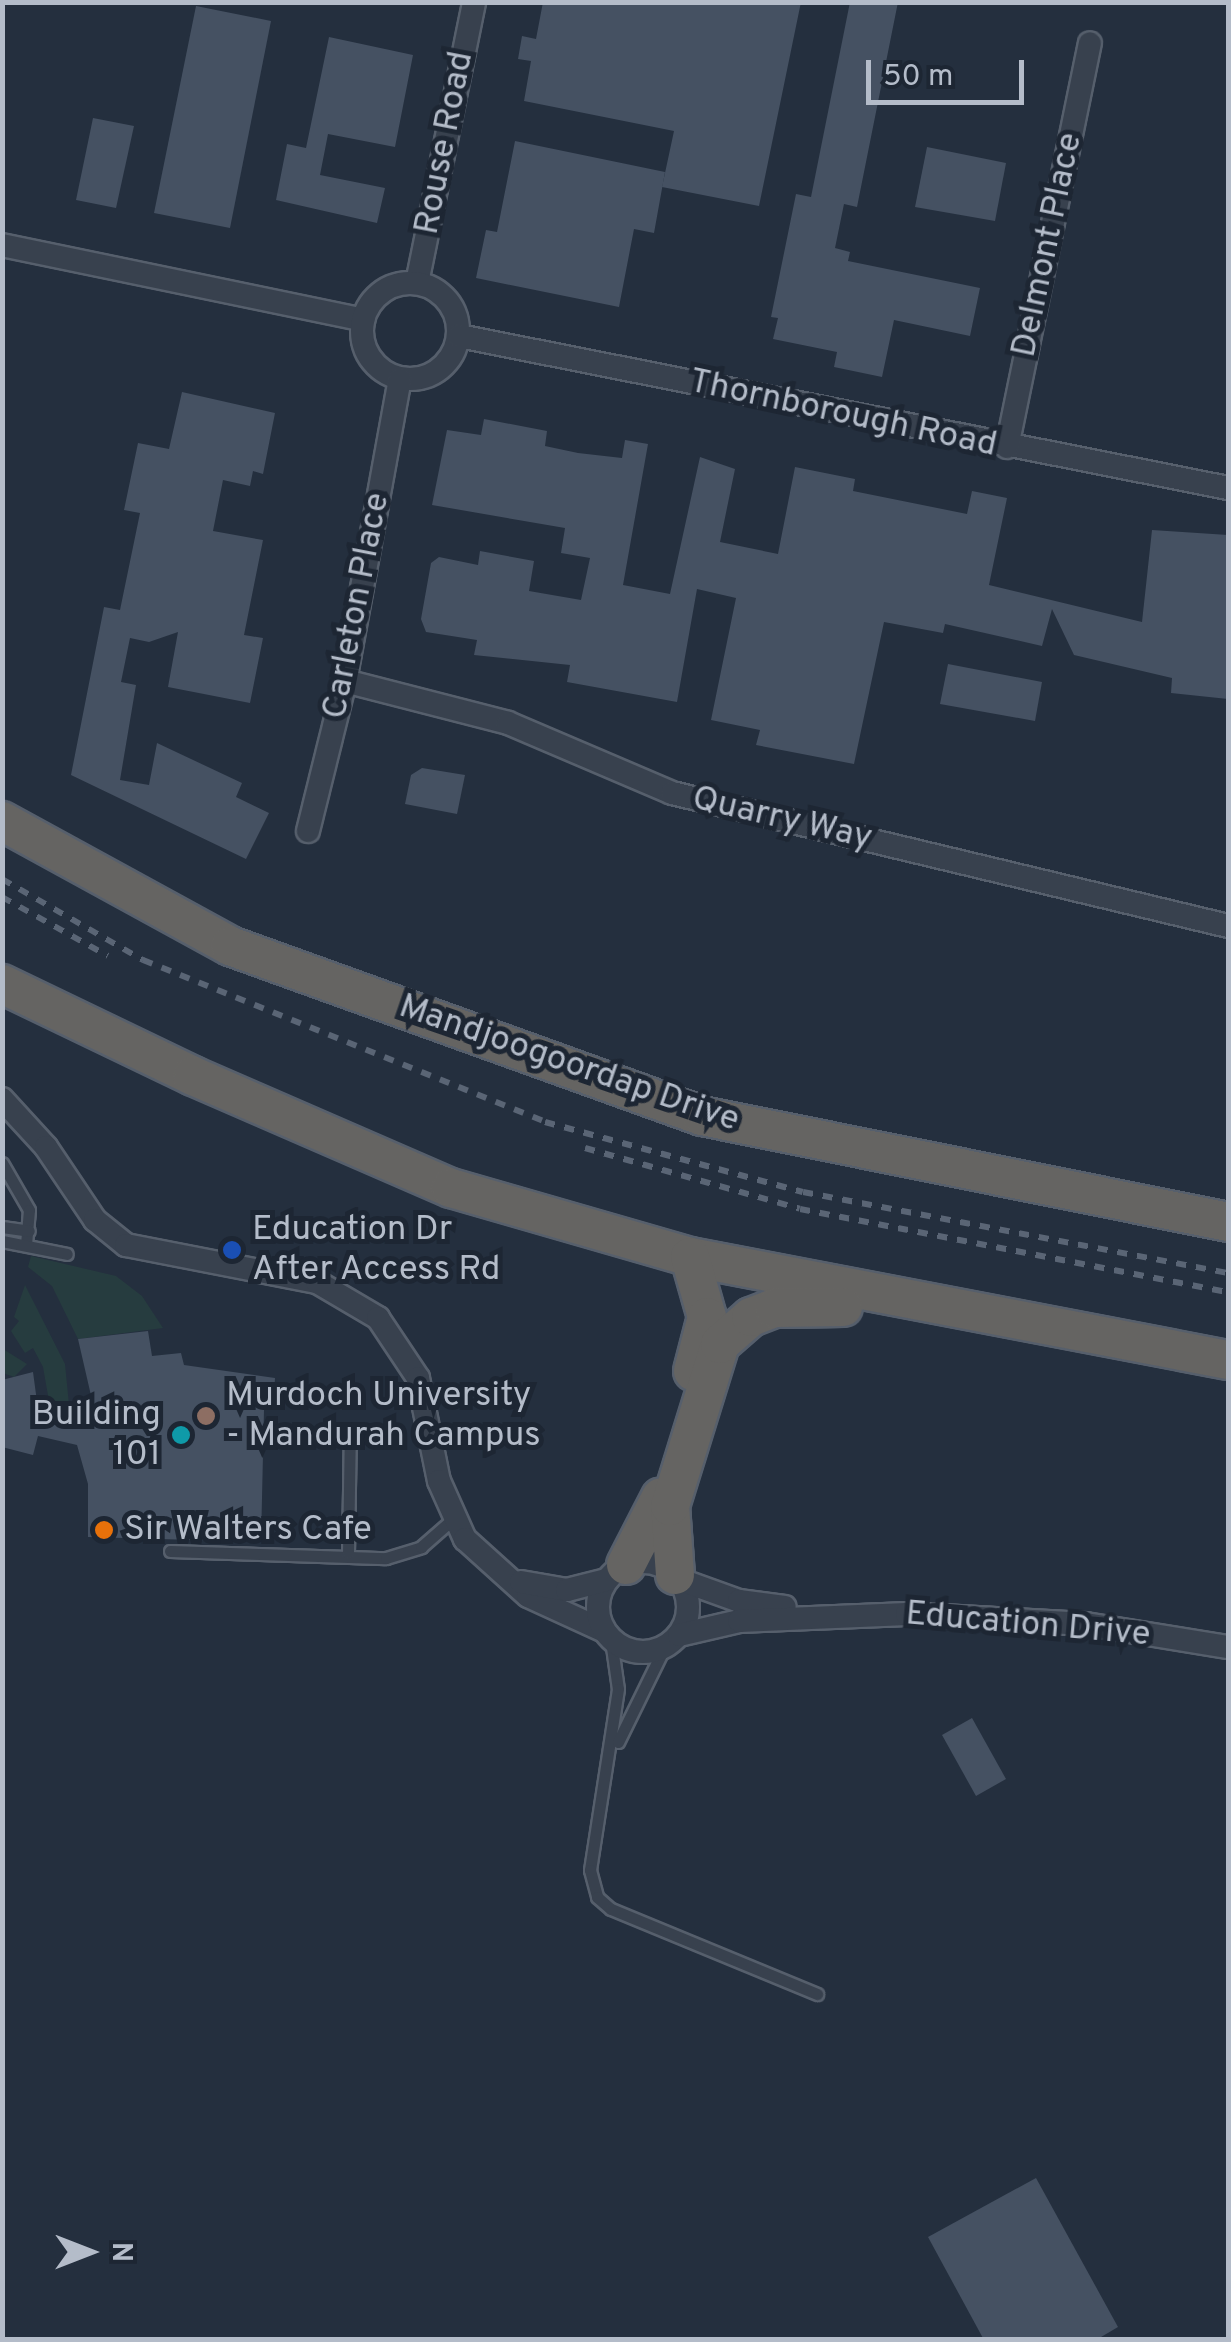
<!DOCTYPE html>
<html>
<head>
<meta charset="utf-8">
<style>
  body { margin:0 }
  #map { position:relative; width:1231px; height:2342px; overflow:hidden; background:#242f3e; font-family:Overpass,sans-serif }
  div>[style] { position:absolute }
  .green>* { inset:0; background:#263c3f }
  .building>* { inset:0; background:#455162 }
  .roads { filter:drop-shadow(2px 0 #565f6c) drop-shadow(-2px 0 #565f6c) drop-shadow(0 2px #565f6c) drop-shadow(0 -2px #565f6c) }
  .service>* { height:11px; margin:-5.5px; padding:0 5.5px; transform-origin:5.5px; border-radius:5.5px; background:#38414e }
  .minor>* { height:22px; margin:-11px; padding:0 11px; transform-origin:11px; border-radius:11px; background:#38414e }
  .minor>.ring { margin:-11px; padding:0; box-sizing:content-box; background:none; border:22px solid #38414e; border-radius:50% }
  .trunk>* { height:38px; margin:-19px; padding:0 19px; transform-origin:19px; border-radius:19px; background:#656462 }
  .rail>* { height:6px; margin-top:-3px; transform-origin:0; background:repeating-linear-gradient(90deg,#5a6575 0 10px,transparent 0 20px) }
  .dots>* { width:28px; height:28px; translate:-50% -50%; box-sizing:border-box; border:5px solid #1d2633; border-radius:50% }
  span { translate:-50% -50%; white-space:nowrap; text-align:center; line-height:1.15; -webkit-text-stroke:10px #1d2633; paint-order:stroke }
  .street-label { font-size:35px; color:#b4bcc9 }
  .poi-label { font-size:35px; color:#b4bcc9 }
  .left { translate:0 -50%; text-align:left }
  .right { translate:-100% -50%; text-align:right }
  .frame { position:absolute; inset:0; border:5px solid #b4bcc9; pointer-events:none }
  .north { position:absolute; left:40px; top:2202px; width:100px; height:100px; -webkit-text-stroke:8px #1d2633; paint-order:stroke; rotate:90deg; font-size:28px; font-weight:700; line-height:40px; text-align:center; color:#b4bcc9 }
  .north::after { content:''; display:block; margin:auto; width:35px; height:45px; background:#b4bcc9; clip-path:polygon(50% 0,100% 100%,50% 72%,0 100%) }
  .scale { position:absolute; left:866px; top:60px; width:158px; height:45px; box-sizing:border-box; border:5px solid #b4bcc9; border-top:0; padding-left:12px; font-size:30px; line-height:35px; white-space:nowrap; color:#b4bcc9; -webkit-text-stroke:8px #1d2633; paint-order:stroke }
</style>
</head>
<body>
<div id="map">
  <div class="green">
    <div style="clip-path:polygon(31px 1256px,116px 1276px,142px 1296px,163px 1328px,78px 1339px,52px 1286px,28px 1267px)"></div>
    <div style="clip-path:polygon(25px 1285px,65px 1364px,71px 1425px,53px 1424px,43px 1367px,33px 1348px,25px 1353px,11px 1331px,19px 1321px,14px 1317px)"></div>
    <div style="clip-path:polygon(3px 1349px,27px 1364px,14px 1377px,3px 1373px)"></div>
  </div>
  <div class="building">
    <div style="clip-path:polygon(543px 2px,801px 2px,759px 206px,662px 187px,674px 131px,524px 101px,531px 61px,518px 59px,522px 36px,536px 39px)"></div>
    <div style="clip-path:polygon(850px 2px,898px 2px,857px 207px,844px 204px,835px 248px,850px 252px,848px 261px,980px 288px,970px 336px,894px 320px,882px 377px,834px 367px,837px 352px,773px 339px,778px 318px,771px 317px,796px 194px,811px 197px)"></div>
    <div style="clip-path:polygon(196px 6px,271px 21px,230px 228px,154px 213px)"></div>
    <div style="clip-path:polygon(329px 37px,413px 55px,395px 147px,328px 134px,320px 175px,385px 188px,377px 223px,276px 200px,287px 144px,306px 148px)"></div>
    <div style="clip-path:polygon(93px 118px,134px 126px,116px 208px,76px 200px)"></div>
    <div style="clip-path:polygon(515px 141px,665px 172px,654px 233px,634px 229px,619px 307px,476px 278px,486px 230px,497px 232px)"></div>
    <div style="clip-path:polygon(927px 147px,1006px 163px,995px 221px,915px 207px)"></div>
    <div style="clip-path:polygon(182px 392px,275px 413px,263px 474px,253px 471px,250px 486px,223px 480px,213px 531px,263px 540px,244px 635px,263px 638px,250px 703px,168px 687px,178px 632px,149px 642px,130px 638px,121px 682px,136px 685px,120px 780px,149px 785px,157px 743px,242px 783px,236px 797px,269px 813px,246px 859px,71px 775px,104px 607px,120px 610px,140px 513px,124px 510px,138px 443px,169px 449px)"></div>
    <div style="clip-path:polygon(484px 419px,547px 431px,545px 446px,578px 453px,622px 458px,625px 440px,648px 444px,623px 585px,670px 594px,700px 457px,735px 469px,720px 542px,778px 554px,795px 467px,855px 479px,853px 491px,967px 514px,972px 491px,1007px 498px,989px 585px,1142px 622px,1152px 530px,1228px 535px,1228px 699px,1171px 693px,1172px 678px,1074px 655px,1052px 609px,1042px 646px,945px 624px,943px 633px,884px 622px,854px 764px,756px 745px,760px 730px,711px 720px,736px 598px,697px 589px,677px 702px,567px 682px,570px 665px,474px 655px,477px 640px,426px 632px,421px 619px,431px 563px,439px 557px,478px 565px,480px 551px,534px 561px,529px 591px,581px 600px,590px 558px,561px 553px,565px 528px,432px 505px,447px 430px,481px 435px)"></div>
    <div style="clip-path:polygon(948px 664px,1042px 682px,1035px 721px,940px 704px)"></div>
    <div style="clip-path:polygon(422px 768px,465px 775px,457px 814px,405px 804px,411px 775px)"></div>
    <div style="clip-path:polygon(148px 1331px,152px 1356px,181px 1353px,184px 1365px,275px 1378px,273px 1410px,264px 1410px,261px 1542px,88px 1537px,88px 1484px,77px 1445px,38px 1436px,33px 1455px,2px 1447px,2px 1380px,33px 1372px,40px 1424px,98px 1426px,78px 1339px)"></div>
    <div style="clip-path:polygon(972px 1718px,1006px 1779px,976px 1796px,942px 1735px)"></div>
    <div style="clip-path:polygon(1036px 2178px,1118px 2327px,1096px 2340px,984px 2340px,928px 2237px)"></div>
  </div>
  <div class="roads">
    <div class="service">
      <div style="left:2px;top:1163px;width:54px;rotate:60.1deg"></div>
      <div style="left:29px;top:1210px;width:34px;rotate:95deg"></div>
      <div style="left:2px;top:1227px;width:27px;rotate:8deg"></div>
      <div style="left:2px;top:1241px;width:66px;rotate:11.3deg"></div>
      <div style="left:170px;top:1551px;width:216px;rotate:1.9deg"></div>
      <div style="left:386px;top:1558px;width:37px;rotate:-17deg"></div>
      <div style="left:421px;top:1547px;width:43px;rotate:-41.2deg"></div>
      <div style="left:348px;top:1553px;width:121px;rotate:-89.1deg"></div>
      <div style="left:611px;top:1640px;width:49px;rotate:81.9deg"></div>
      <div style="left:618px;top:1689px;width:183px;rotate:98.8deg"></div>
      <div style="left:590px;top:1870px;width:28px;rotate:75deg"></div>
      <div style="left:597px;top:1897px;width:18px;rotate:41deg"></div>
      <div style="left:611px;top:1909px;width:223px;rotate:22.4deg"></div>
      <div style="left:618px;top:1742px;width:105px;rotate:-63.9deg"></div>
    </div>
    <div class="minor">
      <div style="left:2px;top:245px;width:369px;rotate:11.7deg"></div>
      <div style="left:417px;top:283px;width:287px;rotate:-78.5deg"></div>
      <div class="ring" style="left:362px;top:283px;width:74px;height:74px"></div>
      <div style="left:459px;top:336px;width:784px;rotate:11.18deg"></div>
      <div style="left:1007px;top:447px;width:412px;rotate:-78.4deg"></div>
      <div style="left:345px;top:681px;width:168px;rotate:14.4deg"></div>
      <div style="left:508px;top:723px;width:178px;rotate:23.1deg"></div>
      <div style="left:672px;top:793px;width:572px;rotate:13.45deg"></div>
      <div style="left:308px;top:831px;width:154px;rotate:-76.1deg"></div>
      <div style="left:345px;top:681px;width:307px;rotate:-79.7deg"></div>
      <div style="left:2px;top:1099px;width:65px;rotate:47.5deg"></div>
      <div style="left:46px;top:1147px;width:88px;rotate:56.1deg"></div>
      <div style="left:95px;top:1220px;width:40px;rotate:39deg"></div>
      <div style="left:126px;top:1245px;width:195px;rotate:11deg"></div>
      <div style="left:317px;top:1282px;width:71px;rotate:30.5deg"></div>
      <div style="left:378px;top:1318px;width:72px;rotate:56.3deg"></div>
      <div style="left:418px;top:1378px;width:105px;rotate:78.5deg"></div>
      <div style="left:439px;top:1481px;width:64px;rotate:65.9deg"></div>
      <div style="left:465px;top:1539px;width:85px;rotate:42.1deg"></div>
      <div style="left:528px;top:1596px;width:84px;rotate:24.7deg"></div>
      <div class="ring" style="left:598px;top:1562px;width:68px;height:68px"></div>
      <div style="left:678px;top:1579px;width:65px;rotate:19.8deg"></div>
      <div style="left:739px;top:1601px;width:46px;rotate:7.4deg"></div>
      <div style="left:521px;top:1582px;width:47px;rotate:9.9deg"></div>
      <div style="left:567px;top:1590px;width:40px;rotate:-14.4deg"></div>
      <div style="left:679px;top:1635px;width:62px;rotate:-13.1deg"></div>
      <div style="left:739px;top:1621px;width:168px;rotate:-2.4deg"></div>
      <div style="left:907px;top:1614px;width:179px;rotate:3.2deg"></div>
      <div style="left:1086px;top:1624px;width:144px;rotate:9.2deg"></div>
    </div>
    <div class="trunk">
      <div style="left:2px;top:821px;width:260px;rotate:28.7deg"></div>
      <div style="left:230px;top:946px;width:502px;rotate:19.81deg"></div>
      <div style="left:702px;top:1116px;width:537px;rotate:11.39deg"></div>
      <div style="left:2px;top:984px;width:212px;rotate:25.7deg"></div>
      <div style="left:193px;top:1076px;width:281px;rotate:23.5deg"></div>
      <div style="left:451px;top:1188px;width:249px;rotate:16.1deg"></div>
      <div style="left:690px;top:1257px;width:548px;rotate:10.84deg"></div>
      <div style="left:690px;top:1257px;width:62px;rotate:74.2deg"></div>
      <div style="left:707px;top:1317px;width:56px;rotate:104.5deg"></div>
      <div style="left:626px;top:1565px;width:76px;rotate:-62.8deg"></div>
      <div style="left:675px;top:1575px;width:69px;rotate:-94.1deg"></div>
      <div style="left:670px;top:1506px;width:170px;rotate:-72.8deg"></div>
      <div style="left:720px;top:1344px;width:41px;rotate:-41.1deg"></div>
      <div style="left:751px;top:1317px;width:25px;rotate:-21deg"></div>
      <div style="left:774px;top:1308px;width:69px;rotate:-0.8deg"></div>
    </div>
  </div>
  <div class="rail">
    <div style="left:2px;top:879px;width:163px;rotate:29.9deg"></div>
    <div style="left:143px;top:960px;width:433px;rotate:21.9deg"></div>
    <div style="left:545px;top:1122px;width:267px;rotate:15.2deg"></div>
    <div style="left:803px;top:1192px;width:433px;rotate:10.8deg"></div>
    <div style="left:2px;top:897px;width:121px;rotate:29.1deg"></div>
    <div style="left:585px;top:1148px;width:223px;rotate:15.8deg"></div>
    <div style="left:800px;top:1209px;width:436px;rotate:11deg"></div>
  </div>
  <div class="dots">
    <div style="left:232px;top:1250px;background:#1a4fb4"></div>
    <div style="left:206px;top:1416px;background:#8d6e63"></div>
    <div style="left:181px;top:1435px;background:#0f9aa8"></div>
    <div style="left:104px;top:1530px;background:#e8710a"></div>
  </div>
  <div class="street-label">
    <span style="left:445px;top:143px;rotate:-79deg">Rouse Road</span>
    <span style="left:1048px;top:245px;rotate:-78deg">Delmont Place</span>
    <span style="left:843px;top:414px;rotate:12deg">Thornborough Road</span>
    <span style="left:357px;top:606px;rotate:-79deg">Carleton Place</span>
    <span style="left:782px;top:819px;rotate:13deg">Quarry Way</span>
    <span style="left:569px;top:1064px;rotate:19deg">Mandjoogoordap Drive</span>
    <span style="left:1028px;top:1625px;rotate:5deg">Education Drive</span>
  </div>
  <div class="poi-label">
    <span class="left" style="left:252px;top:1250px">Education Dr<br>After Access Rd</span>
    <span class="left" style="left:226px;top:1416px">Murdoch University<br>- Mandurah Campus</span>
    <span class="right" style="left:161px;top:1435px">Building<br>101</span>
    <span class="left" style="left:124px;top:1530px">Sir Walters Cafe</span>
  </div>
  <div class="frame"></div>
  <div class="north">N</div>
  <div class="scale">50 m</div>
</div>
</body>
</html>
